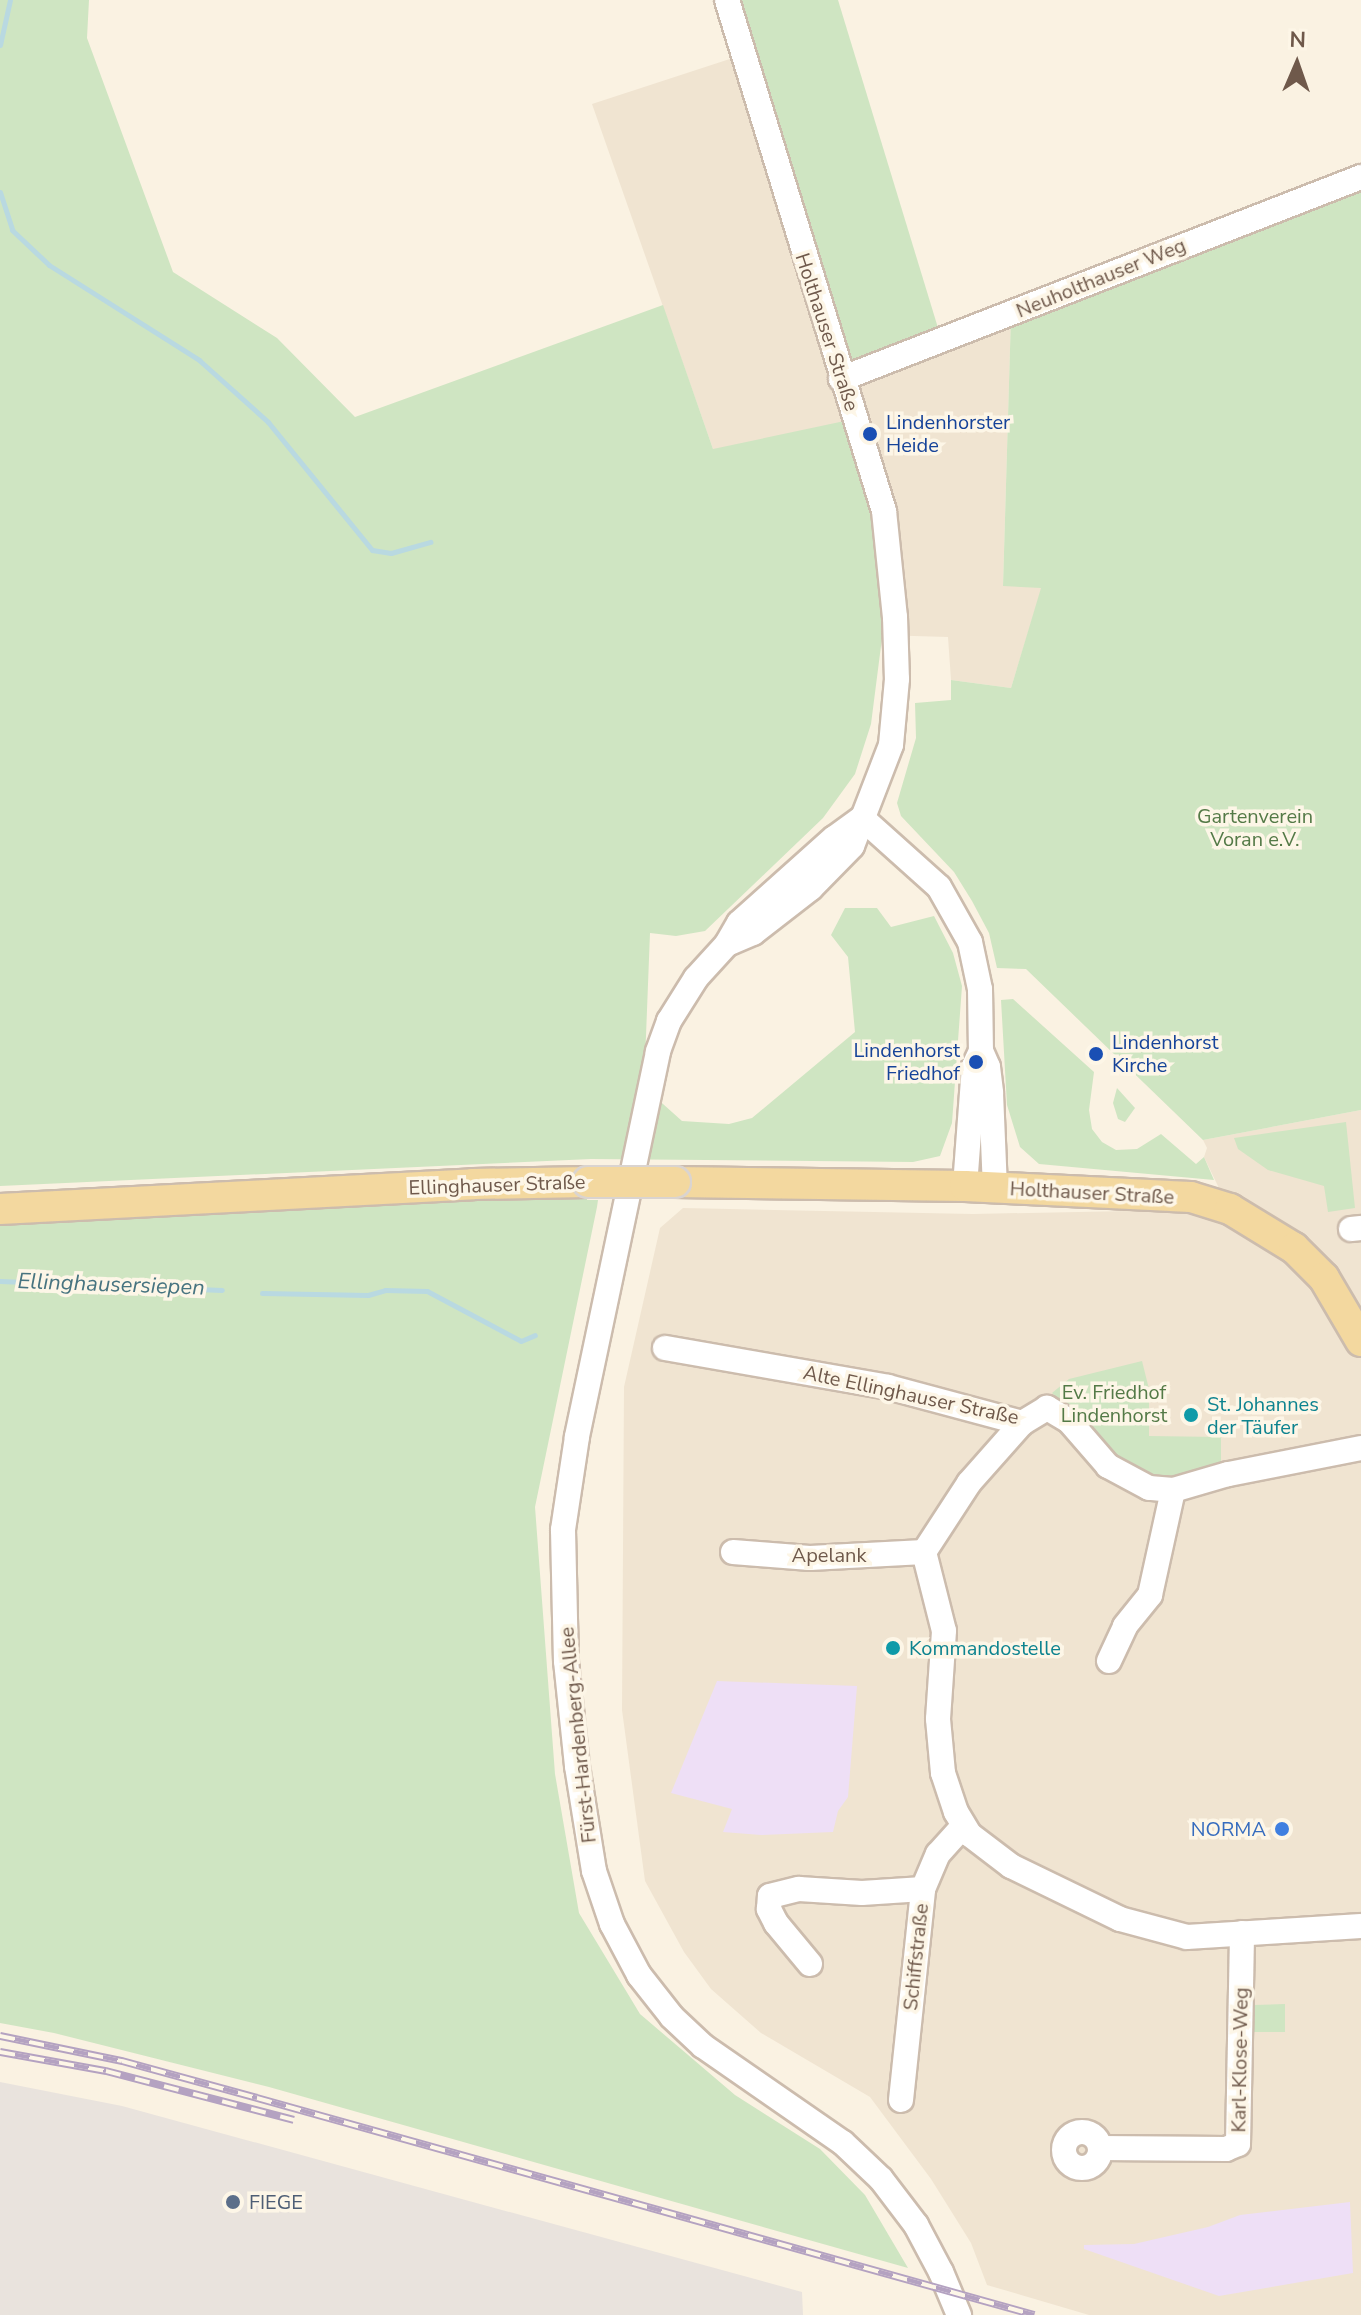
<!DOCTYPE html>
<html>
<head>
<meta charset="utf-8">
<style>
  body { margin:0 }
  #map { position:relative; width:1361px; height:2315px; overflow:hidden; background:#faf2e2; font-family:"Nunito Sans",sans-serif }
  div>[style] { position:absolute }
  .residential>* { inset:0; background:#f0e4d1 }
  .industrial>* { inset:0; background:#e9e3dd }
  .education>* { inset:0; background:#eedff6 }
  .green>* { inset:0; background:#cfe5c2 }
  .stream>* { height:5px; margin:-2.5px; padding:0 2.5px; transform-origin:2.5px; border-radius:2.5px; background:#b9d9e1 }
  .roads { filter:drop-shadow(2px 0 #ccbcad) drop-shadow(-2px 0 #ccbcad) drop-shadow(0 2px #ccbcad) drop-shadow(0 -2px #ccbcad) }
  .minor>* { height:24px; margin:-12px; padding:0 12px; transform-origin:12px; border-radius:12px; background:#fff }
  .minor>.ring { margin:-12px; padding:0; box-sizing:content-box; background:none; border:24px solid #fff; border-radius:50% }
  .major>* { height:30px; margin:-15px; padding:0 15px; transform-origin:15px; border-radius:15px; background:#f3d89f }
  .rail>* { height:8px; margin-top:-4px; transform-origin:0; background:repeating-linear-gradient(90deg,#fdf6e7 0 15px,#b4a2c1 0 30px); box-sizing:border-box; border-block:2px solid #b4a2c1 }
  .bridges { filter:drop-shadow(2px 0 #dad4d0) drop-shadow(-2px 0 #dad4d0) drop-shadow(0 2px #dad4d0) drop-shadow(0 -2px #dad4d0) }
  .major-bridge>* { height:30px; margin:-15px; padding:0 15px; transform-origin:15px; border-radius:15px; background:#f3d89f }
  .dots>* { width:22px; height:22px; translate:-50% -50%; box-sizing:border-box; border:4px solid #fdf6e7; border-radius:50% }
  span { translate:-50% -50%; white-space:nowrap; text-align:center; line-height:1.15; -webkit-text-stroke:7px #fdf6e7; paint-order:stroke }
  .street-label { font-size:20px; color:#6f594b }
  .transit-label { font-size:20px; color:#164399 }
  .left { translate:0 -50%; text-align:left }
  .right { translate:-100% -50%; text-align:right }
  .park-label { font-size:20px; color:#547a47 }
  .culture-label { font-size:20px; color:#0d838f }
  .shop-label { font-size:20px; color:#366cbe }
  .service-label { font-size:20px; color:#4e5e75 }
  .water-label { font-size:22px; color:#477480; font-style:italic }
  .north { position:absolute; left:1257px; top:24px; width:80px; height:80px; -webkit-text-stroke:6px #fdf6e7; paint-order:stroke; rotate:2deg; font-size:22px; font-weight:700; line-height:32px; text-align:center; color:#6f594b }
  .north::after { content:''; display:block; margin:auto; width:28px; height:36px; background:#6f594b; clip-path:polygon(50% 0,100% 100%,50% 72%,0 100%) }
</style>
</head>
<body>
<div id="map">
  <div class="residential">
    <div style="clip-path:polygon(742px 55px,841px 379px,1011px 315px,1003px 585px,1042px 587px,1011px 688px,951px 680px,948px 637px,880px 635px,891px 568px,713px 449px,592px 104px)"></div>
    <div style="clip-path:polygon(1361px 1110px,1361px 2315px,1089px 2315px,987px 2285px,971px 2243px,931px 2179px,870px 2097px,761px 2033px,711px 1989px,684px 1952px,645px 1881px,622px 1710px,624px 1387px,660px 1228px,683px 1208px,973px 1214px,1229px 1209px,1204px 1157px,1207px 1148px,1203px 1140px)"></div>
  </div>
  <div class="industrial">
    <div style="clip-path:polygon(0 2082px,122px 2106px,802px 2292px,803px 2315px,0 2315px)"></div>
  </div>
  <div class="education">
    <div style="clip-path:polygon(717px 1681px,857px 1686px,848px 1797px,838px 1811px,833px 1832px,761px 1835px,723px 1832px,732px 1809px,671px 1793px)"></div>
    <div style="clip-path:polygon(1350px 2202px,1353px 2273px,1219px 2296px,1084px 2249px,1084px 2245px,1134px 2244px,1208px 2227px,1240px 2215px)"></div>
  </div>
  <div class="green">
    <div style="clip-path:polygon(0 0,89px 0,87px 38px,173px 272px,277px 338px,355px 417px,663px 305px,713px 449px,854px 419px,891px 568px,871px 724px,855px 774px,823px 818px,705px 931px,676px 936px,650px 933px,644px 1087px,682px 1121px,729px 1124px,752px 1118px,855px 1032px,848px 957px,831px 935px,845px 908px,877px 908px,891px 927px,934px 916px,953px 953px,962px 986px,952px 1123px,940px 1156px,913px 1162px,591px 1159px,0 1186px)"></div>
    <div style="clip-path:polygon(727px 0,838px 0,942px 341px,841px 379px)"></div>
    <div style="clip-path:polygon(1361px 179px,1361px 1110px,1203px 1140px,1026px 969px,997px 968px,989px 933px,972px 901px,954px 872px,901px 816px,897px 803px,916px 738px,915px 703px,951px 700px,951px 680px,1011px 688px,1041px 588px,1003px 586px,1011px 315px)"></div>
    <div style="clip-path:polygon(1013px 999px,1094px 1072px,1089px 1110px,1092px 1129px,1102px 1142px,1116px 1150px,1137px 1149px,1161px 1134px,1196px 1164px,1204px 1157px,1214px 1180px,1039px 1164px,1020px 1147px,1007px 1105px,1001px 1000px)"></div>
    <div style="clip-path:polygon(1117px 1088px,1135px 1108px,1125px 1122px,1118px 1119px,1113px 1103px)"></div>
    <div style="clip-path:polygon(1346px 1122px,1355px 1208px,1328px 1212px,1324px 1186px,1268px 1170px,1238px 1149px,1234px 1138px)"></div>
    <div style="clip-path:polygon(587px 1196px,587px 1200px,598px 1200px,597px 1207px,535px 1507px,555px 1774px,579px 1913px,640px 2014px,735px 2095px,820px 2149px,865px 2195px,908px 2268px,269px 2087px,54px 2033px,0 2023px,0 1220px,419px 1197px)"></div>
    <div style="clip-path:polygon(1142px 1361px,1149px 1389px,1149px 1436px,1221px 1437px,1221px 1466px,1173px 1481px,1153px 1479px,1132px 1471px,1052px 1393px,1069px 1379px)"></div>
    <div style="clip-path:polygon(1285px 2004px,1285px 2032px,1253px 2032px,1253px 2005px)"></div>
  </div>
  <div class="stream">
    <div style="left:0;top:45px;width:46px;rotate:-77.5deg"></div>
    <div style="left:0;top:192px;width:40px;rotate:72deg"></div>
    <div style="left:12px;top:230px;width:51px;rotate:43.4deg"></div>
    <div style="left:49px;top:265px;width:178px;rotate:32.3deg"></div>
    <div style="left:199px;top:360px;width:93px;rotate:41.9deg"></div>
    <div style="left:268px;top:422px;width:165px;rotate:50.9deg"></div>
    <div style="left:372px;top:550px;width:19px;rotate:9deg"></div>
    <div style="left:391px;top:553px;width:41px;rotate:-15.8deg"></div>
    <div style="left:0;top:1281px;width:222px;rotate:2.3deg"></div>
    <div style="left:262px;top:1293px;width:106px;rotate:1.1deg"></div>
    <div style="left:368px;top:1295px;width:18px;rotate:-16deg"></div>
    <div style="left:385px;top:1290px;width:42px;rotate:1.4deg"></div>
    <div style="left:427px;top:1291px;width:106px;rotate:28deg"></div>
    <div style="left:521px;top:1341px;width:15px;rotate:-23deg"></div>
  </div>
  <div class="roads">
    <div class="minor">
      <div style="left:727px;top:0;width:535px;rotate:72.92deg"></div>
      <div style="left:884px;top:511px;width:107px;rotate:84.1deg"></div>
      <div style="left:895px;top:617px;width:62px;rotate:88.2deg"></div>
      <div style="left:897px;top:679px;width:66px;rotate:95.2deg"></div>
      <div style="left:891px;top:745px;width:108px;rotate:111.1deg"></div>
      <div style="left:852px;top:846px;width:59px;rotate:134.3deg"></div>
      <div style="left:811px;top:888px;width:73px;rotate:142.2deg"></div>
      <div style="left:753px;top:933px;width:28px;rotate:157deg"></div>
      <div style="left:841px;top:379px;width:558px;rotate:-21.23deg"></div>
      <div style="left:862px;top:818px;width:34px;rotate:144deg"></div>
      <div style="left:834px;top:838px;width:127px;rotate:138.2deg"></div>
      <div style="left:739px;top:923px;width:24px;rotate:120deg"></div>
      <div style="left:727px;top:944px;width:46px;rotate:132.4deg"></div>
      <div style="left:696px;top:978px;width:51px;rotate:122.1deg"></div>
      <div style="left:669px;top:1021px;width:33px;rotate:110deg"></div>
      <div style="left:658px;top:1052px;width:393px;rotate:101.9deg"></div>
      <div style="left:577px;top:1437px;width:94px;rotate:98.6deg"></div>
      <div style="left:563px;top:1530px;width:131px;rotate:88.7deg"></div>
      <div style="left:566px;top:1661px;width:106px;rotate:84deg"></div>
      <div style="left:577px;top:1766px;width:106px;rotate:80.8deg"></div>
      <div style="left:594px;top:1871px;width:56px;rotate:71.2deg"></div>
      <div style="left:612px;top:1924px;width:58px;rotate:62.1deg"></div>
      <div style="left:639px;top:1975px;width:53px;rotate:51.8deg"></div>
      <div style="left:672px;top:2017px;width:42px;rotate:43.1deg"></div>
      <div style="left:703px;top:2046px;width:170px;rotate:34.7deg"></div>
      <div style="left:843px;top:2143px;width:52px;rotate:43.5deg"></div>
      <div style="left:881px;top:2179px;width:58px;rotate:52.7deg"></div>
      <div style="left:916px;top:2225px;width:53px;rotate:62deg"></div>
      <div style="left:941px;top:2272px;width:47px;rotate:67.3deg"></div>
      <div style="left:862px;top:818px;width:103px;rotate:41.9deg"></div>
      <div style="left:939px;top:887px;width:63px;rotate:60.6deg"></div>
      <div style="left:970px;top:942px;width:48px;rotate:78deg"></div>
      <div style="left:980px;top:989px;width:62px;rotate:89.1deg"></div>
      <div style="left:981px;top:1051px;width:17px;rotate:66deg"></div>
      <div style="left:988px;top:1067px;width:26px;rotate:83deg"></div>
      <div style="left:991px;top:1093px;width:95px;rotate:87.6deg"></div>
      <div style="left:965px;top:1186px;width:120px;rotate:-85.7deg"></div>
      <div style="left:974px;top:1066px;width:14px;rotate:-65deg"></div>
      <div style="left:1351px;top:1229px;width:10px;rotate:-6deg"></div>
      <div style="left:665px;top:1348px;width:226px;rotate:9.9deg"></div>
      <div style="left:888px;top:1387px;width:139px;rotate:15deg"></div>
      <div style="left:1361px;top:1448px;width:136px;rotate:168.9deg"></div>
      <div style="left:1228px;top:1474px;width:57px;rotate:163.8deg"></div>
      <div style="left:1173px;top:1490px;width:24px;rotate:-175deg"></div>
      <div style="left:1149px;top:1488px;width:47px;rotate:-151.8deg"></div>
      <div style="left:1108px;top:1466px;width:60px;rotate:-130.9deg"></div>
      <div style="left:1069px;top:1421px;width:26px;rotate:-149deg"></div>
      <div style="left:1047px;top:1408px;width:29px;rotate:149deg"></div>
      <div style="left:1022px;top:1423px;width:80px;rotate:131.5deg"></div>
      <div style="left:969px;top:1483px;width:82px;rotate:123.1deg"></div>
      <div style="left:924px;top:1552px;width:81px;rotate:75.8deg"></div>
      <div style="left:944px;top:1631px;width:88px;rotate:93.9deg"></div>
      <div style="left:938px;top:1719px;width:54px;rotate:84.7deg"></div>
      <div style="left:943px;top:1773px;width:41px;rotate:71.6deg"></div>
      <div style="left:956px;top:1812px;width:26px;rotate:59deg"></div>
      <div style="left:969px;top:1834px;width:53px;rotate:37.3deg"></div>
      <div style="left:1011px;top:1866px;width:121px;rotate:25.9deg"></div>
      <div style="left:1120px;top:1919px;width:69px;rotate:15deg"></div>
      <div style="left:1187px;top:1937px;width:174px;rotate:-3.6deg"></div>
      <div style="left:733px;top:1552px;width:77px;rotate:4.5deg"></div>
      <div style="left:810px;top:1558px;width:114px;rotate:-3deg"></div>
      <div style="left:1109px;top:1661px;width:38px;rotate:-65deg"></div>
      <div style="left:1125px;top:1626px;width:40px;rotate:-51deg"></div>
      <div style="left:1150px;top:1595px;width:107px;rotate:-77.6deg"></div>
      <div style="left:810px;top:1964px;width:53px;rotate:-129.7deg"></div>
      <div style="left:776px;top:1923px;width:16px;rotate:-117deg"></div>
      <div style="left:769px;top:1909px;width:13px;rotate:-86deg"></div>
      <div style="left:770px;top:1896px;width:30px;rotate:-14deg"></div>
      <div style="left:799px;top:1889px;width:63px;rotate:3.6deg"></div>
      <div style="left:862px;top:1893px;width:61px;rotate:-3.8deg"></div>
      <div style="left:901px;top:2100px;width:212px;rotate:-84deg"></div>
      <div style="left:923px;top:1889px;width:38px;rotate:-67deg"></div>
      <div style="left:938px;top:1854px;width:38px;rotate:-48deg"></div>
      <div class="ring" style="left:1064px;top:2132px;width:12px;height:12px"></div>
      <div style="left:1100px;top:2148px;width:126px;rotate:0.5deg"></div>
      <div style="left:1226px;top:2149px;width:13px;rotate:-23deg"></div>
      <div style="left:1238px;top:2144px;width:211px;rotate:-88.9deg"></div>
    </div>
    <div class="major">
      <div style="left:675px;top:1182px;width:290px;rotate:0.8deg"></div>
      <div style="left:965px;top:1186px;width:226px;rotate:2.8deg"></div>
      <div style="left:1191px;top:1197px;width:41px;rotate:17.1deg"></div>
      <div style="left:1230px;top:1209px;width:75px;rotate:31.4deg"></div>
      <div style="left:1294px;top:1248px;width:42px;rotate:45deg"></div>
      <div style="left:1324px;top:1278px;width:73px;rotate:59.6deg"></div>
      <div style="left:0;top:1209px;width:474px;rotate:-3deg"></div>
      <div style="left:473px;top:1184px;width:115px;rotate:-1deg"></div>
    </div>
  </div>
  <div class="rail">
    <div style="left:0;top:2036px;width:125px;rotate:11.6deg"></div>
    <div style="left:122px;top:2061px;width:140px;rotate:15.3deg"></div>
    <div style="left:257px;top:2098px;width:807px;rotate:15.6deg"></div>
    <div style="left:0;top:2052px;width:108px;rotate:10.2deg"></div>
    <div style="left:106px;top:2071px;width:194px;rotate:14.6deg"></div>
  </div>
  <div class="bridges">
    <div class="major-bridge">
      <div style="left:588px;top:1182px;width:87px"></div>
    </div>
  </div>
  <div class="dots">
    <div style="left:870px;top:434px;background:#1a4fb4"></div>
    <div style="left:1096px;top:1054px;background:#1a4fb4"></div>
    <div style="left:976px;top:1062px;background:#1a4fb4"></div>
    <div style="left:1191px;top:1415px;background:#0f9aa8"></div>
    <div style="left:893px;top:1648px;background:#0f9aa8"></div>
    <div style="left:1282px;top:1829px;background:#3f7fe0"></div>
    <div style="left:233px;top:2202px;background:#5c6f8a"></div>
  </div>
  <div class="street-label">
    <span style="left:1101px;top:278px;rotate:-22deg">Neuholthauser Weg</span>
    <span style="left:827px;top:332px;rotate:72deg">Holthauser Straße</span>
    <span style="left:497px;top:1185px;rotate:-2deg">Ellinghauser Straße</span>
    <span style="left:1092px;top:1193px;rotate:3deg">Holthauser Straße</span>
    <span style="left:911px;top:1395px;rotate:12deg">Alte Ellinghauser Straße</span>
    <span style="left:829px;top:1555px">Apelank</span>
    <span style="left:578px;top:1735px;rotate:-96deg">Fürst-Hardenberg-Allee</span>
    <span style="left:916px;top:1957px;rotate:-84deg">Schiffstraße</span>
    <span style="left:1240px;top:2060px;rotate:-89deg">Karl-Klose-Weg</span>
  </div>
  <div class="transit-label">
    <span class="left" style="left:886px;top:434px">Lindenhorster<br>Heide</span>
    <span class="left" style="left:1112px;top:1054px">Lindenhorst<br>Kirche</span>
    <span class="right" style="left:960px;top:1062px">Lindenhorst<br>Friedhof</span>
  </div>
  <div class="park-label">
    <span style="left:1255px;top:828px">Gartenverein<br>Voran e.V.</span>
    <span style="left:1114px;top:1404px">Ev. Friedhof<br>Lindenhorst</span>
  </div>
  <div class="culture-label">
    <span class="left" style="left:1207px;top:1416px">St. Johannes<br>der Täufer</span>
    <span class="left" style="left:909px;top:1648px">Kommandostelle</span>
  </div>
  <div class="shop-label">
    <span class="right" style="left:1266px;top:1829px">NORMA</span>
  </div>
  <div class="service-label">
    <span class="left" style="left:249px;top:2202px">FIEGE</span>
  </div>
  <div class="water-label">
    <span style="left:111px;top:1285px;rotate:2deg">Ellinghausersiepen</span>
  </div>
  <div class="north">N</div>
</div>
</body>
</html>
